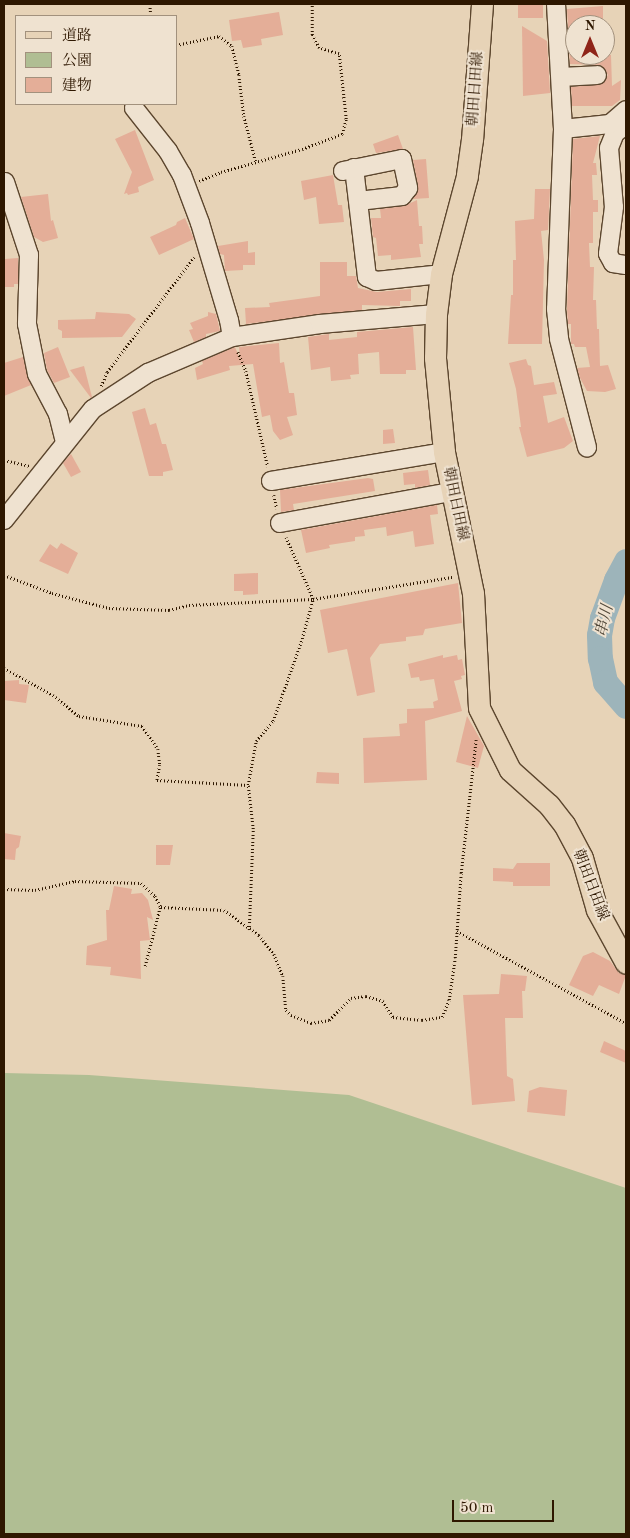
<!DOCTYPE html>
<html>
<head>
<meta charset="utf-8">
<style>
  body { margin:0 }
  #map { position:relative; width:630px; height:1538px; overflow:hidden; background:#e7d3b7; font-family:"Old Standard TT","Noto Serif JP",serif }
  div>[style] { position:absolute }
  .green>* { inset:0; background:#b0be93 }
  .river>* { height:25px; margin:-12.5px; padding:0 12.5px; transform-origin:12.5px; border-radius:12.5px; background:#9db4ba }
  .building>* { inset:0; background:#e4ae98 }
  .path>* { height:2.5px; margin-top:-1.25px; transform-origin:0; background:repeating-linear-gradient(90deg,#2e1700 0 1px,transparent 0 3.5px) }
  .roads { filter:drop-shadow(1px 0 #5c462e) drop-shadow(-1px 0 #5c462e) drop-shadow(0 1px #5c462e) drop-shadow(0 -1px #5c462e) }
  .minor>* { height:18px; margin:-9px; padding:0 9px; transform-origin:9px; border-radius:9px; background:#efe2d0 }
  .major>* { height:21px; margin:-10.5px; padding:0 10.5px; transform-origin:10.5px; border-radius:10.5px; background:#e7d3b7 }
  span { translate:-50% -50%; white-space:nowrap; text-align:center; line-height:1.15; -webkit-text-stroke:4px #efe2d0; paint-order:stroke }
  .street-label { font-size:15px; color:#2e1700 }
  .water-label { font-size:16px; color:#4f4638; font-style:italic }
  .frame { position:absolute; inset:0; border:5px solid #2e1700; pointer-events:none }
  .legend { position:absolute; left:15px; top:15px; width:162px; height:90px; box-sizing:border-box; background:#efe2d0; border:1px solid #a2917d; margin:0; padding:6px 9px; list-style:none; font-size:15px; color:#2e1700 }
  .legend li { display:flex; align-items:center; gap:10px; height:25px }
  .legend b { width:25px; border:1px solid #a2917d }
  .north { position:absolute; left:565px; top:15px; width:50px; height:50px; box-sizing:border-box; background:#efe2d0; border:1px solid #a2917d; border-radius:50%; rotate:0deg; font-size:14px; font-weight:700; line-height:20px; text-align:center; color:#2e1700 }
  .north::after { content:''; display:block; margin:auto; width:18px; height:22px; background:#8f2418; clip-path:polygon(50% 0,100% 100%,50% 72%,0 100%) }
  .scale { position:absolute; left:452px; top:1500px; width:102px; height:22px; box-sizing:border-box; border:2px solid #2e1700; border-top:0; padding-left:6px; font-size:15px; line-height:18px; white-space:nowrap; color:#2e1700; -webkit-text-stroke:4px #efe2d0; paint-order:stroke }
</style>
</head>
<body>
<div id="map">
  <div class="green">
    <div style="clip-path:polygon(4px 1073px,89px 1075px,349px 1095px,626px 1188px,626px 1534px,4px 1534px)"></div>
  </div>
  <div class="river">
    <div style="left:626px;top:561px;width:21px;rotate:118deg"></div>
    <div style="left:616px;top:580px;width:40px;rotate:110.2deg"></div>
    <div style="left:602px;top:618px;width:17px;rotate:100deg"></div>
    <div style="left:599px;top:635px;width:23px;rotate:88deg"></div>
    <div style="left:600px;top:658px;width:25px;rotate:78deg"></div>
    <div style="left:605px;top:682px;width:32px;rotate:49deg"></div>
  </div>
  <div class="building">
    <div style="clip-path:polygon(518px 4px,543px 4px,543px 18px,518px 18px)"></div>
    <div style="clip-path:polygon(603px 6px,603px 25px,575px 25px,575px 57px,587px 63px,587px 55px,611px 55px,612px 86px,621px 80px,620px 100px,612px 106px,572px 106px,571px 87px,602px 84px,608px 75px,601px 65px,570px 64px,567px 9px)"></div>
    <div style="clip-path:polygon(279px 12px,283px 35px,261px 39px,262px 45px,243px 48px,241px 40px,232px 41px,229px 20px)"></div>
    <div style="clip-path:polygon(522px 26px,547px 41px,550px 93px,523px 96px)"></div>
    <div style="clip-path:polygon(135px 130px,154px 180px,138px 187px,139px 192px,128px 195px,127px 193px,124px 194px,132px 172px,115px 139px)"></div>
    <div style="clip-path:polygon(398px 135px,403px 149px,376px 153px,373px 144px)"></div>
    <div style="clip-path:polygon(600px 136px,593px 163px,596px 163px,597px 175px,592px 175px,593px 200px,598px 200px,598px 212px,593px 212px,593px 243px,589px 243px,590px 267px,594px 267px,593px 300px,596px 300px,597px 329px,599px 329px,600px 366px,608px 365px,616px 389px,605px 392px,587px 391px,580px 378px,577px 368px,590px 367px,586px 347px,575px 347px,574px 344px,571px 344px,571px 324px,568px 324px,567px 309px,573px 139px)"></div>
    <div style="clip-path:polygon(426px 159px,429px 198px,413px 199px,418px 186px,413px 160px)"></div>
    <div style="clip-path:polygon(333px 175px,338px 205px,342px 205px,344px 222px,319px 224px,316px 197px,304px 200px,301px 181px)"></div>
    <div style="clip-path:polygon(535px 189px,550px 189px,548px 230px,541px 231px,544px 260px,542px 344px,508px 344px,511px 295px,513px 295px,513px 260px,516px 260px,515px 221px,534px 219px)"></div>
    <div style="clip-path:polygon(48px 194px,51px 221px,53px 220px,58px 238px,43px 242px,34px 237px,21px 197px)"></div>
    <div style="clip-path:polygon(417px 200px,419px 226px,422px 226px,423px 244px,419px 244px,421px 257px,391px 260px,391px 255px,378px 256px,376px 238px,373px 237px,371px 218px,381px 218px,380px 209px,404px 206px)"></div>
    <div style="clip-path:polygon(185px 218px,194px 239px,159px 255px,150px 237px,176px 225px,177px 222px)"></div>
    <div style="clip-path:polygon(248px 241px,248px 253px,255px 252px,255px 265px,243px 265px,243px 270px,225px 271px,224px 255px,220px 254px,218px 246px)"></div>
    <div style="clip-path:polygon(18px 258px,18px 284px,14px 284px,14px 287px,4px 287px,5px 259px)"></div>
    <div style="clip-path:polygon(320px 262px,347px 262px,347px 276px,356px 276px,358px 288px,377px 292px,411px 289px,411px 301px,400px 301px,400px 306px,362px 305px,362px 310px,246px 324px,245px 308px,270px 307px,269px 303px,320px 296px)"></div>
    <div style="clip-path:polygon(96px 312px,129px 314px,136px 319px,122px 337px,62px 338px,62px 331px,58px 329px,58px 320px,95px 319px)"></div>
    <div style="clip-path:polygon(208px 312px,216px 314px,220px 331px,206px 334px,206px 337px,194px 342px,189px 330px,193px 329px,190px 323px,208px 316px)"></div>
    <div style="clip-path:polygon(413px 327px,416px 370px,406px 370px,406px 374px,380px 374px,379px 352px,358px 354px,359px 374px,350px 375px,351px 379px,331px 381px,330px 367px,311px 370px,308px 337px,329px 334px,329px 340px,357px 337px,357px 332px)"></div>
    <div style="clip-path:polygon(279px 343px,280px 363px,284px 362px,289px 393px,294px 393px,297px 415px,287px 417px,293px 435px,280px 440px,273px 431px,270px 415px,262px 417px,253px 364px,229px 366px,230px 370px,197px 380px,195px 368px,203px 364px,202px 361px,235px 347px,240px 359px,239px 347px)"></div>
    <div style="clip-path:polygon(58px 347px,70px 377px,54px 383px,47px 370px,44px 353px)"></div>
    <div style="clip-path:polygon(23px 357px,31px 385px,4px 396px,4px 363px)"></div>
    <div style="clip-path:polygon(526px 359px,528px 365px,531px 366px,534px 385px,554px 382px,557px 394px,543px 396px,548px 423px,564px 417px,573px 441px,564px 448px,527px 457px,519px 427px,521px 427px,516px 389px,509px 363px)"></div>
    <div style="clip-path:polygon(84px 366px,92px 397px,91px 398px,70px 370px)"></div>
    <div style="clip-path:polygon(145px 408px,150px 425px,156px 423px,162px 444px,166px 444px,173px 470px,163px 472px,163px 476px,149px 476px,132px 412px)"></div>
    <div style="clip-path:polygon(393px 429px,395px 443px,383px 444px,383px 430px)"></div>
    <div style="clip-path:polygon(71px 454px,81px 472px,71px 477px,63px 463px)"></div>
    <div style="clip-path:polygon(428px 470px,430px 485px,415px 488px,415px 484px,404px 485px,403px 473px)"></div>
    <div style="clip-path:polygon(368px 478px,373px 479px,375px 491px,293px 504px,294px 510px,281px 512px,280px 490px)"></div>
    <div style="clip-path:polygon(437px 505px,438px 514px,430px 515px,434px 544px,415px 547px,413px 531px,387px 536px,386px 527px,364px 530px,365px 536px,355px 537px,355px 541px,329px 545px,330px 548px,306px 553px,301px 530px)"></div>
    <div style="clip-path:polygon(61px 543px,78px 553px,68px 574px,39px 561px,50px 544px,57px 549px)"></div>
    <div style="clip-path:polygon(258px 573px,258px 594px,243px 595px,243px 591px,234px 591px,234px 574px)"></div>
    <div style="clip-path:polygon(458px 583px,462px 623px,425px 629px,423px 635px,406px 637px,406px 641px,380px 644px,370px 658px,375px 692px,357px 696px,347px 649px,328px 653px,320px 610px)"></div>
    <div style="clip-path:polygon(443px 655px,443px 658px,457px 655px,458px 660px,462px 659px,465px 675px,461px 676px,462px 679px,454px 681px,462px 711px,425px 721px,427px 780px,364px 783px,363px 738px,400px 736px,399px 724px,407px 723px,407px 709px,434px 708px,433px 702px,438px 700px,434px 679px,420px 681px,419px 677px,411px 678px,408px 664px)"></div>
    <div style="clip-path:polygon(19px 680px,19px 684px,29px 685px,26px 703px,4px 700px,4px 681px)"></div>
    <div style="clip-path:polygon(467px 716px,484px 746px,478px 768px,456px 762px)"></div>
    <div style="clip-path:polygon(317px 772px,339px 773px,339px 784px,316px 783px)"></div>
    <div style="clip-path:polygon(4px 833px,21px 836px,19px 847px,16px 849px,15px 860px,4px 859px)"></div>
    <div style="clip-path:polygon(156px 845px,173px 845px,170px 865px,156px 865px)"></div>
    <div style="clip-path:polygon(517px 863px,550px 863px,550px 886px,513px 886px,513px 882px,493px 881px,493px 868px,513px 869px)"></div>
    <div style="clip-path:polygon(114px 886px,132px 889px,131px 894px,142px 893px,148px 900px,153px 920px,147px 917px,150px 940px,140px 941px,141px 979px,110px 975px,111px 967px,86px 965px,87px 946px,107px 940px,106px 910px,109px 910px)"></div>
    <div style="clip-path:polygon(593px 952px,610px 961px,619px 973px,626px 975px,619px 994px,599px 985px,593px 996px,569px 985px,583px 956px)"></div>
    <div style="clip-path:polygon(501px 974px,527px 976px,525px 991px,522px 991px,523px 1018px,505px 1018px,507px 1076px,513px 1079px,515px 1101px,472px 1105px,463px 995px,499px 994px)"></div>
    <div style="clip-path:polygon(604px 1041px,626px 1051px,626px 1063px,600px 1052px)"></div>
    <div style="clip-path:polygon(540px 1087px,567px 1090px,565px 1116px,527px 1112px,529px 1091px)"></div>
  </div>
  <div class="path">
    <div style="left:150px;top:4px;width:12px;rotate:85deg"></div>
    <div style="left:176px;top:45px;width:44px;rotate:-11.8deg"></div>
    <div style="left:219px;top:36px;width:16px;rotate:38deg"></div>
    <div style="left:232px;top:46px;width:30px;rotate:76deg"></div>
    <div style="left:239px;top:75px;width:41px;rotate:83deg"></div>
    <div style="left:244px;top:116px;width:48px;rotate:75.4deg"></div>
    <div style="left:199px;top:181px;width:24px;rotate:-22deg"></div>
    <div style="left:221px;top:172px;width:84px;rotate:-15.9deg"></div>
    <div style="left:302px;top:149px;width:43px;rotate:-20.6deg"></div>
    <div style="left:342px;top:134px;width:16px;rotate:-75deg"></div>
    <div style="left:346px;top:119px;width:65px;rotate:-96.1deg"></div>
    <div style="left:339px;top:54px;width:21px;rotate:-163deg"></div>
    <div style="left:319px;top:48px;width:15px;rotate:-118deg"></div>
    <div style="left:312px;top:35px;width:31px;rotate:-90deg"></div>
    <div style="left:238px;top:352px;width:21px;rotate:67deg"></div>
    <div style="left:246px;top:371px;width:98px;rotate:77.1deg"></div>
    <div style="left:101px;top:386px;width:15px;rotate:-67deg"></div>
    <div style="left:107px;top:372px;width:144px;rotate:-52.9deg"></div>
    <div style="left:4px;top:460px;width:26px;rotate:13deg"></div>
    <div style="left:274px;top:495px;width:14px;rotate:78deg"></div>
    <div style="left:4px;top:575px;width:51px;rotate:20.6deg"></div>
    <div style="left:52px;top:593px;width:59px;rotate:14.7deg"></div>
    <div style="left:109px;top:608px;width:60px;rotate:1.9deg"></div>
    <div style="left:169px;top:610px;width:21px;rotate:-14deg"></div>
    <div style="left:189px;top:605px;width:124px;rotate:-2.8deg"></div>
    <div style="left:313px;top:599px;width:141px;rotate:-9deg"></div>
    <div style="left:4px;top:668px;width:56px;rotate:28.9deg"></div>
    <div style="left:53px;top:695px;width:33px;rotate:39deg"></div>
    <div style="left:79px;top:716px;width:64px;rotate:9deg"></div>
    <div style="left:142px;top:726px;width:28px;rotate:55deg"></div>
    <div style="left:158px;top:749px;width:16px;rotate:83deg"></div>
    <div style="left:160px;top:765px;width:15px;rotate:101deg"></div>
    <div style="left:157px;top:780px;width:91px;rotate:3.1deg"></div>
    <div style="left:4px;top:889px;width:31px;rotate:2deg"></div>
    <div style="left:35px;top:890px;width:41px;rotate:-12.7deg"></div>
    <div style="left:75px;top:881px;width:66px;rotate:1.7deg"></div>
    <div style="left:141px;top:883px;width:19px;rotate:43deg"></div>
    <div style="left:155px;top:896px;width:13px;rotate:61deg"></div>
    <div style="left:161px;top:907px;width:63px;rotate:2.7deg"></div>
    <div style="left:224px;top:910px;width:43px;rotate:35.5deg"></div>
    <div style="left:259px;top:935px;width:24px;rotate:52deg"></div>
    <div style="left:274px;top:954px;width:24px;rotate:68deg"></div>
    <div style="left:283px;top:976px;width:34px;rotate:85deg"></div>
    <div style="left:286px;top:1010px;width:7px;rotate:45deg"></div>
    <div style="left:291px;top:1015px;width:22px;rotate:22deg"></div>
    <div style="left:311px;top:1023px;width:18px;rotate:-9deg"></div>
    <div style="left:329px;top:1020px;width:31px;rotate:-45deg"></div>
    <div style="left:351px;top:998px;width:15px;rotate:-8deg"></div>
    <div style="left:366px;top:996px;width:18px;rotate:16deg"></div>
    <div style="left:383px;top:1001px;width:19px;rotate:58deg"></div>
    <div style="left:393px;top:1017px;width:29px;rotate:6deg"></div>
    <div style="left:422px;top:1020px;width:20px;rotate:-9deg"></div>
    <div style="left:442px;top:1017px;width:18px;rotate:-68deg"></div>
    <div style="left:449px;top:1000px;width:42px;rotate:-81.9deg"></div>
    <div style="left:455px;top:958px;width:85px;rotate:-86deg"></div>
    <div style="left:461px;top:873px;width:134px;rotate:-83.6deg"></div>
    <div style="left:249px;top:930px;width:101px;rotate:-87.7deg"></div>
    <div style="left:253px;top:829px;width:44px;rotate:-96.5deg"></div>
    <div style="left:248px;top:785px;width:45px;rotate:-79.7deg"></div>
    <div style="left:256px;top:741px;width:26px;rotate:-50deg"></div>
    <div style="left:273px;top:721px;width:84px;rotate:-70.5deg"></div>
    <div style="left:301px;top:642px;width:45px;rotate:-74.4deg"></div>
    <div style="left:313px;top:599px;width:67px;rotate:-113.9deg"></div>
    <div style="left:457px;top:931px;width:192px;rotate:28.6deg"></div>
    <div style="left:145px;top:966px;width:61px;rotate:-75.7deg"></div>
  </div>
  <div class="roads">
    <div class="minor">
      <div style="left:556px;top:4px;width:125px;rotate:86.8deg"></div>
      <div style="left:563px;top:129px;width:180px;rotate:92.2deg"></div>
      <div style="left:556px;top:309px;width:30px;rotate:84deg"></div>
      <div style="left:559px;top:339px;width:112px;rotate:75.5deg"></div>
      <div style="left:561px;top:77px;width:36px;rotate:-3deg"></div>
      <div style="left:134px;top:108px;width:55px;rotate:51.7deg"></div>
      <div style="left:168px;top:151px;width:28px;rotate:60deg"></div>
      <div style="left:182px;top:175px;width:51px;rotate:69.4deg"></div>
      <div style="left:200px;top:223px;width:101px;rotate:73.4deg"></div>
      <div style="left:229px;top:320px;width:17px;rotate:80deg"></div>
      <div style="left:626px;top:125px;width:14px;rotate:144deg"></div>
      <div style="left:615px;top:133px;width:16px;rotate:112deg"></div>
      <div style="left:609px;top:148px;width:59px;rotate:85.2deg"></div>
      <div style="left:614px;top:207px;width:47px;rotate:97.3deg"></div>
      <div style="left:608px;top:254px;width:10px;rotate:61deg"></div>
      <div style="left:613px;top:263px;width:13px;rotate:9deg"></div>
      <div style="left:563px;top:129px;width:47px;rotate:-6.1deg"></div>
      <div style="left:610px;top:124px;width:21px;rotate:-41deg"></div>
      <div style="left:354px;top:168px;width:110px;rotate:83.2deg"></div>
      <div style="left:367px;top:277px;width:10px;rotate:24deg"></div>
      <div style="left:376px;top:281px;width:65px;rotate:-6.1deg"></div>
      <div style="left:343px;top:171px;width:60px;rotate:-11.5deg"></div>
      <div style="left:402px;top:159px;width:30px;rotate:78deg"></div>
      <div style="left:408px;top:188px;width:10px;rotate:127deg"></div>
      <div style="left:402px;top:196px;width:44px;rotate:173.5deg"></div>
      <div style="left:5px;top:182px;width:77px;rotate:71.8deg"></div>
      <div style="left:29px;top:255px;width:69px;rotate:91.7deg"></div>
      <div style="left:27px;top:324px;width:51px;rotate:78.7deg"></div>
      <div style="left:37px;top:374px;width:45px;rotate:62.3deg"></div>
      <div style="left:58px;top:414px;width:29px;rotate:76deg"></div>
      <div style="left:271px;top:481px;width:175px;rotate:-9.5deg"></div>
      <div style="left:4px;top:520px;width:142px;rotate:-51.3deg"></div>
      <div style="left:93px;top:409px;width:66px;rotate:-33.2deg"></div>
      <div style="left:148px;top:373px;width:91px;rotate:-23.2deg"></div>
      <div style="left:232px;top:337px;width:89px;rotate:-8.4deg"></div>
      <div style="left:320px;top:324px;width:116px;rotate:-4.9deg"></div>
      <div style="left:280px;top:523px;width:174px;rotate:-10.3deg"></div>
    </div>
    <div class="major">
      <div style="left:482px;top:4px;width:135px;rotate:94.2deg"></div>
      <div style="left:472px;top:139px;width:37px;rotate:98deg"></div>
      <div style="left:467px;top:176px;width:101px;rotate:104.9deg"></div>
      <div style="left:441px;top:274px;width:40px;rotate:97.1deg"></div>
      <div style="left:436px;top:314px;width:44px;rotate:91.3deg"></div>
      <div style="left:435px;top:358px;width:94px;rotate:84.5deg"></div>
      <div style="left:444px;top:452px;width:144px;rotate:78.4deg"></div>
      <div style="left:473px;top:593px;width:115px;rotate:87deg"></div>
      <div style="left:479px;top:708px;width:69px;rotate:63.4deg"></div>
      <div style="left:510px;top:770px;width:52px;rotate:41.9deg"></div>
      <div style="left:549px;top:805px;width:24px;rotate:52deg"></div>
      <div style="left:564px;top:824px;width:38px;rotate:62deg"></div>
      <div style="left:582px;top:858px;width:54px;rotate:73.9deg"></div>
      <div style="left:597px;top:910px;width:60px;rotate:61.3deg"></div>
    </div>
  </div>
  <div class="street-label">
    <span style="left:476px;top:89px;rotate:-86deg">朝田日田線</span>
    <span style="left:455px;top:504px;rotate:78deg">朝田日田線</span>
    <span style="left:590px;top:885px;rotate:69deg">朝田日田線</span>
  </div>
  <div class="water-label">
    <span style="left:605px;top:621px;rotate:-77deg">串川</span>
  </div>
  <div class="frame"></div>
  <ul class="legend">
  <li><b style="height:6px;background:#e7d3b7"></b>道路</li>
  <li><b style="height:14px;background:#b0be93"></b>公園</li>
  <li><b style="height:14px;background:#e4ae98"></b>建物</li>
  </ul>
  <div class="north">N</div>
  <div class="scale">50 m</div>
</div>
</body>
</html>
